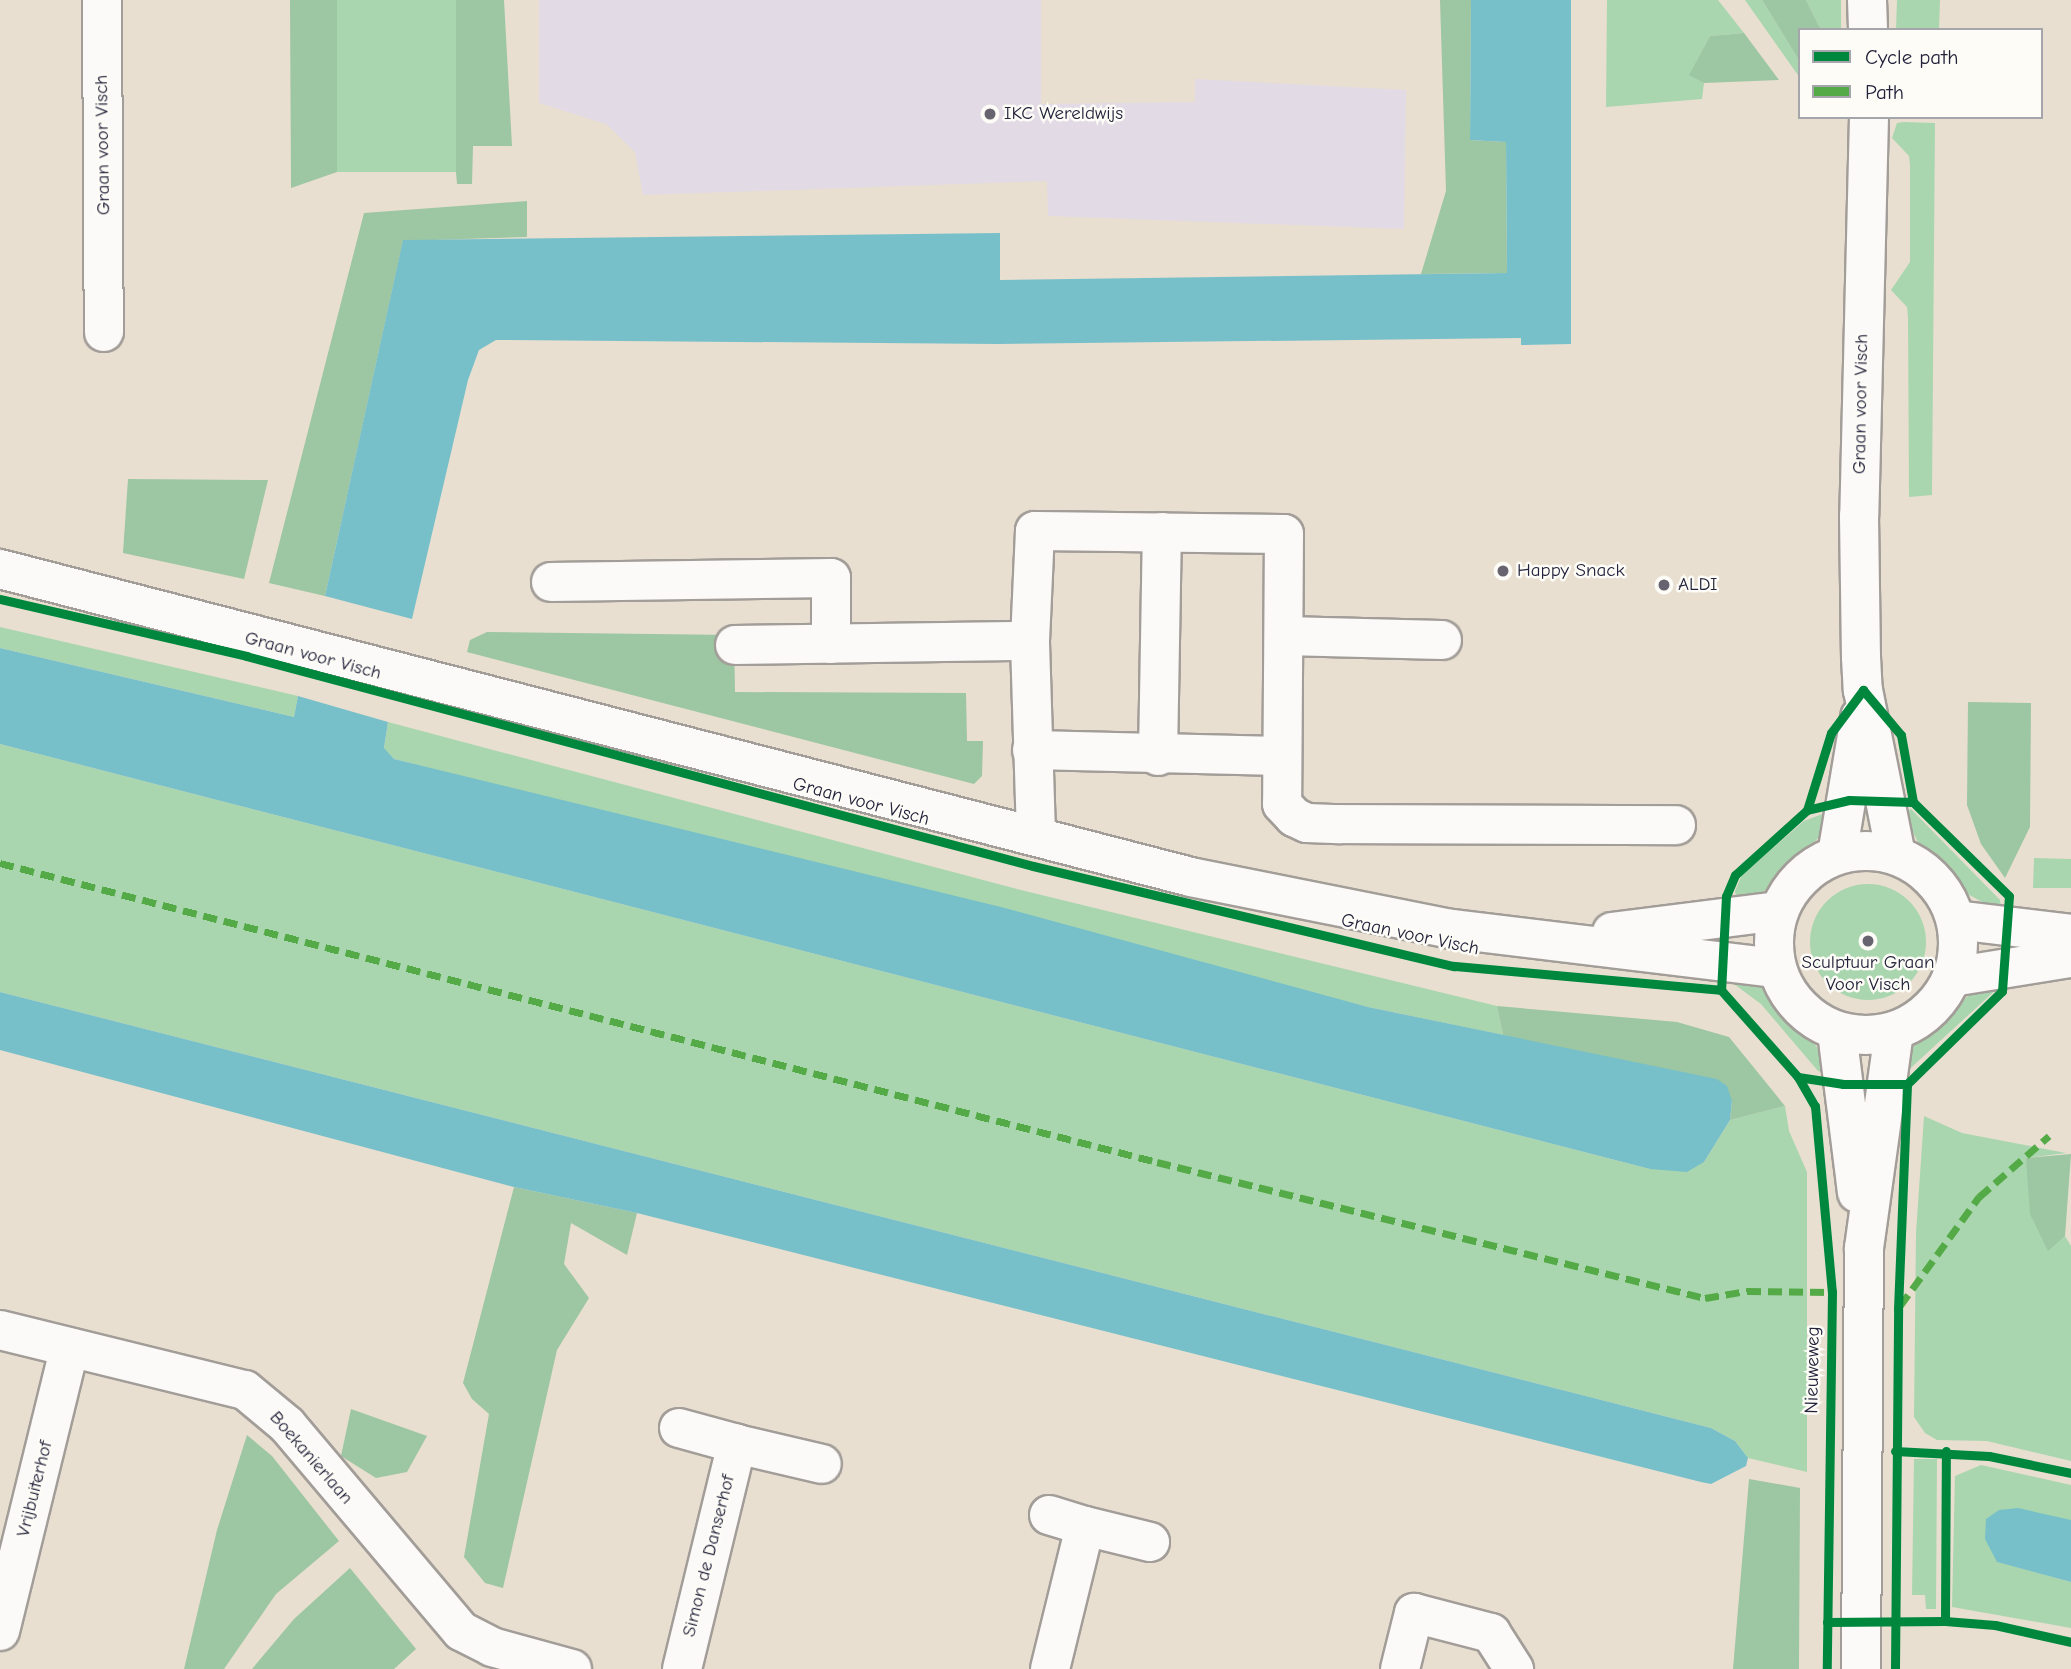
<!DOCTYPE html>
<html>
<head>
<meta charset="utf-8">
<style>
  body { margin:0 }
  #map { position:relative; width:2071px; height:1669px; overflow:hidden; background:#e8dfd0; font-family:"Comic Neue",sans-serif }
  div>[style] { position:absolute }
  .built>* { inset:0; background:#e2dae5 }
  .green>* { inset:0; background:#a9d6ae }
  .round { border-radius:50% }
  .forest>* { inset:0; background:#9dc6a2 }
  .water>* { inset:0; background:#78c0c9 }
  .roads { filter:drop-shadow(2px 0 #a29d98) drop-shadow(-2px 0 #a29d98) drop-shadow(0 2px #a29d98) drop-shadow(0 -2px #a29d98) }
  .minor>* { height:38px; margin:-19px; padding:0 19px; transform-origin:19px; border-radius:19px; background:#fcfaf8 }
  .tertiary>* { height:38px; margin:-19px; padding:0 19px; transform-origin:19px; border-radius:19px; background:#fcfaf8 }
  .tertiary>.ring { margin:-19px; padding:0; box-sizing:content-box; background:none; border:38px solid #fcfaf8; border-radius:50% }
  .quiet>* { height:7px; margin-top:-3.5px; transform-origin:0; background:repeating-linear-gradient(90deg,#53aa46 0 14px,transparent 0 21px) }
  .cycleway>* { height:9px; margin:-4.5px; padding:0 4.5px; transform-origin:4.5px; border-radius:4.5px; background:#00873e }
  .dots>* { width:19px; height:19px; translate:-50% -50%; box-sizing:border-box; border:4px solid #fdfcf7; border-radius:50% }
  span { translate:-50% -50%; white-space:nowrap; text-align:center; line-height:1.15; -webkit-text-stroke:5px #fdfcf7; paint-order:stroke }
  .poi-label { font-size:19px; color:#22223b }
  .left { translate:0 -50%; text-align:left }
  .street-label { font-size:19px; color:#22223b }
  .legend { position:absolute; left:1798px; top:28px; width:245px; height:91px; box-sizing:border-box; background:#fdfcf7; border:2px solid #a5a5ac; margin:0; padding:9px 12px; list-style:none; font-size:21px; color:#22223b }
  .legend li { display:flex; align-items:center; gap:14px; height:35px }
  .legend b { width:35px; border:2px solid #a5a5ac }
</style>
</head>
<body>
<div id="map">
  <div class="built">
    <div style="clip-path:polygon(539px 0,1041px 0,1041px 104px,1195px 102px,1195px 79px,1406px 90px,1404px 229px,1048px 216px,1047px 181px,643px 195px,635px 152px,606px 124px,539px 103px)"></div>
  </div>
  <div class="green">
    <div style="clip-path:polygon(337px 0,456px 0,456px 172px,337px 172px)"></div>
    <div style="clip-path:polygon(1607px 0,1718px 0,1744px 33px,1710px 36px,1690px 74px,1704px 83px,1702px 99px,1606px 107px)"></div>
    <div style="clip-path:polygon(1745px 0,1762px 0,1800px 62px,1800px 78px)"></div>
    <div style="clip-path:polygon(1806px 0,1841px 0,1841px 30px,1821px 30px)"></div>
    <div style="clip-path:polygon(1897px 0,1940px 0,1939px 30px,1896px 30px)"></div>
    <div style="clip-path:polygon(1904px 122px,1935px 123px,1932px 495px,1909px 497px,1908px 317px,1907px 307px,1891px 290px,1910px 262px,1910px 165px,1909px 156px,1892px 138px,1897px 123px)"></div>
    <div style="clip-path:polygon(0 627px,298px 696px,294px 717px,0 648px)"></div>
    <div style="clip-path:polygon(388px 722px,1021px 890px,1497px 1006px,1503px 1035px,1368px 1007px,394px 759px,384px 749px)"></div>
    <div style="clip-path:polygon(0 744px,1650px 1169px,1704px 1162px,1730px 1120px,1785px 1106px,1789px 1131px,1807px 1172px,1807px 1472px,1748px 1458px,1735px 1441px,1711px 1428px,0 992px)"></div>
    <div style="clip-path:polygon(1911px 809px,2000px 900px,2001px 907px,1995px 909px,1964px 892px,1919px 844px,1904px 815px)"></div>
    <div style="clip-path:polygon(1833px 810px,1824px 832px,1770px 888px,1737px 904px,1735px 891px,1742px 875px,1804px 821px)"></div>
    <div style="clip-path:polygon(2034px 858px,2071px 859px,2071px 888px,2033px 888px)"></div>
    <div class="round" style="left:1810px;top:884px;width:116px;height:116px"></div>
    <div style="clip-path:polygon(1734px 975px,1760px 983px,1812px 1040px,1825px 1060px,1827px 1074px,1818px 1071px,1761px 1004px,1734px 984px)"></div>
    <div style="clip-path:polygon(1981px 984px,1999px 987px,1903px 1075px,1913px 1047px)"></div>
    <div style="clip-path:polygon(1924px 1116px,1962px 1133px,2066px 1153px,2026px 1158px,2048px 1250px,2065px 1236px,2071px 1246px,2071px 1461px,1987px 1441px,1937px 1440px,1925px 1433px,1914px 1417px,1916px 1233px)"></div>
    <div style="clip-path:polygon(1914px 1459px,1937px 1459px,1936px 1609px,1926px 1609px,1925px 1595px,1912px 1595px)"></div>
    <div style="clip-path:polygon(1981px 1465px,2071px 1485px,2071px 1522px,1998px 1562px,2071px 1582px,2071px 1628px,1952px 1607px,1955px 1476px)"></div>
  </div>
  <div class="forest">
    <div style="clip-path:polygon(290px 0,337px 0,337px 172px,291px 188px)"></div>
    <div style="clip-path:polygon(456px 0,504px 0,512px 146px,473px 146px,472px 184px,457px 184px,456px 172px)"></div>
    <div style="clip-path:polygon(1440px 0,1471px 0,1470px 140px,1506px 142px,1507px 273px,1421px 274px,1446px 191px)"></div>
    <div style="clip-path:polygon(1762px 0,1806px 0,1821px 30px,1800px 30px,1800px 62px)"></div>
    <div style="clip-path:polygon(1744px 33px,1779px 80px,1704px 83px,1689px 75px,1710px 36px)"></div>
    <div style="clip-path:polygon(527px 201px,527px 237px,403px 241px,325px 596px,269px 583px,364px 213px)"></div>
    <div style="clip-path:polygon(128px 479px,268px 480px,244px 579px,123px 553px)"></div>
    <div style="clip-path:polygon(487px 632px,734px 635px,735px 692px,966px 693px,967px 741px,983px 741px,982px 776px,974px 784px,467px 652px,470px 640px)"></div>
    <div style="clip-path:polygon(1968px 702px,2031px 703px,2030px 827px,2005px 878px,1981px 844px,1967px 805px)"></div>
    <div style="clip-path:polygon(1497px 1006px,1677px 1022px,1729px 1037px,1785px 1106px,1730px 1120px,1732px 1101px,1503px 1035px)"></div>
    <div style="clip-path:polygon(2071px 1154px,2065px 1236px,2048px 1251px,2030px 1214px,2026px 1158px)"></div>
    <div style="clip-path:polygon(514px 1187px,637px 1213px,627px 1255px,571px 1223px,564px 1264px,589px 1298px,557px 1350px,503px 1588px,485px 1583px,464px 1557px,489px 1414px,472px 1399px,463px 1383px)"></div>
    <div style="clip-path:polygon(351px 1409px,427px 1436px,407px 1472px,376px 1478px,341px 1456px)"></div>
    <div style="clip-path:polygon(247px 1435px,272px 1456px,339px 1541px,276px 1594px,224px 1669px,184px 1669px,217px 1530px)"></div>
    <div style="clip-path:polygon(1749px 1479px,1800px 1488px,1799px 1669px,1733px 1669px)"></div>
    <div style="clip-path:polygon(350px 1568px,416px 1649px,394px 1669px,252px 1669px,294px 1619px)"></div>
  </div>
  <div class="water">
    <div style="clip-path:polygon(1471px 0,1571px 0,1571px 344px,1521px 345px,1521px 338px,998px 344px,496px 340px,479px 350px,468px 380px,412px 619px,325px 596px,403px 240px,1000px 233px,1000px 280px,1507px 273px,1506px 142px,1470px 140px)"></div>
    <div style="clip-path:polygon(0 648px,294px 717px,298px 696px,388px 722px,384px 748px,394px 759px,1005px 908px,1368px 1007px,1717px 1079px,1727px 1086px,1732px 1101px,1730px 1120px,1704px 1162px,1687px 1172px,1650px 1169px,0 744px)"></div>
    <div style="clip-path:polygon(0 992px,1711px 1428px,1735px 1441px,1748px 1458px,1746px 1466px,1711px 1484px,1701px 1482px,637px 1213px,514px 1187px,0 1050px)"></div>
    <div style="clip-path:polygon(2018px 1508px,2071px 1520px,2071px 1582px,1997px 1562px,1985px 1539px,1986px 1519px,1999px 1510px)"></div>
  </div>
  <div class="roads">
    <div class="minor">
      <div style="left:102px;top:0;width:332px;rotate:89.7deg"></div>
      <div style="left:1867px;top:0;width:30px;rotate:88deg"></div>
      <div style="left:1869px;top:117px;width:399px;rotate:91.4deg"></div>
      <div style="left:1859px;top:516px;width:141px;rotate:89.2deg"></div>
      <div style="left:1861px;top:657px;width:33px;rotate:87deg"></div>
      <div style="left:1863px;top:690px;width:168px;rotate:78.7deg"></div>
      <div style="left:551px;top:582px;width:280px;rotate:-0.8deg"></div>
      <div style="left:831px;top:578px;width:66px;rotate:90deg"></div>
      <div style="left:1285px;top:636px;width:157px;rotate:1.5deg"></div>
      <div style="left:735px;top:645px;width:295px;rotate:-0.8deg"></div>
      <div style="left:1032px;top:750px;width:249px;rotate:1.4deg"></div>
      <div style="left:1158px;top:756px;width:224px;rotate:-89deg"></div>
      <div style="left:1036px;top:834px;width:193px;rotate:-91.8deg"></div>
      <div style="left:1030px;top:641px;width:110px;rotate:-87.4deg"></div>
      <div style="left:1035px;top:531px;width:249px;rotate:0.7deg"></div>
      <div style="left:1284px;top:534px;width:270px;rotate:90.4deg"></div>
      <div style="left:1282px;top:804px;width:18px;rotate:47deg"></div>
      <div style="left:1294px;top:817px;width:14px;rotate:25deg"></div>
      <div style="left:1307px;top:823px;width:33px;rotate:2deg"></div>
      <div style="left:1340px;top:824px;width:336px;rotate:0.2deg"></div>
      <div style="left:1837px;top:855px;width:140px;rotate:-80.5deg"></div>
      <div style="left:0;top:1330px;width:252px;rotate:13.8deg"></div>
      <div style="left:245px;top:1390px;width:55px;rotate:39.8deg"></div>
      <div style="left:287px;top:1425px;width:270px;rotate:49.8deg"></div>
      <div style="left:461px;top:1631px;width:35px;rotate:27deg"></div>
      <div style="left:492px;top:1647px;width:83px;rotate:15.4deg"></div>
      <div style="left:679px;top:1428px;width:60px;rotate:15.4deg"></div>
      <div style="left:1049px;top:1515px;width:38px;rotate:17deg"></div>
      <div style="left:0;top:1631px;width:292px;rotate:-76.2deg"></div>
      <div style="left:682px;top:1669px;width:232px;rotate:-76.3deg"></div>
      <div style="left:737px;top:1444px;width:87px;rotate:13.2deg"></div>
      <div style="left:1050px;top:1669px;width:147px;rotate:-76.2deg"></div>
      <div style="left:1085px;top:1526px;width:67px;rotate:13.8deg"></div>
      <div style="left:1400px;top:1669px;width:58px;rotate:-76deg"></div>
      <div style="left:1414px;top:1613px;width:80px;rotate:14.6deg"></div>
      <div style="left:1491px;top:1633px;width:43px;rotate:57.4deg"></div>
    </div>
    <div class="tertiary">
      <div style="left:0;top:569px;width:1230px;rotate:14.5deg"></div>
      <div style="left:1191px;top:877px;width:266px;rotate:11.3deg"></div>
      <div style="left:1452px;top:929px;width:326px;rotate:6.9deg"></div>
      <div class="ring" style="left:1774px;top:851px;width:146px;height:146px"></div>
      <div style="left:1956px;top:920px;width:116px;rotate:6.9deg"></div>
      <div style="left:1612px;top:932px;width:168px;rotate:-7.2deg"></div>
      <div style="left:1952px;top:977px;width:121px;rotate:-9.1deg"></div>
      <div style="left:1837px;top:1032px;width:162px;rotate:82.9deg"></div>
      <div style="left:1861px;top:1669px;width:421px;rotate:-89.6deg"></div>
      <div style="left:1864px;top:1248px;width:219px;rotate:-82.1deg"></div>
    </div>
  </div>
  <div class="quiet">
    <div style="left:0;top:863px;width:1195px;rotate:14.49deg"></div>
    <div style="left:1157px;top:1162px;width:565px;rotate:13.94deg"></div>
    <div style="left:1705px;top:1298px;width:43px;rotate:-9.5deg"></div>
    <div style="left:1747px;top:1291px;width:85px;rotate:0.7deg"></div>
    <div style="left:1900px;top:1306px;width:135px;rotate:-54.1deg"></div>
    <div style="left:1979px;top:1197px;width:93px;rotate:-41.1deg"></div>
  </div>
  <div class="cycleway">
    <div style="left:0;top:599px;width:253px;rotate:13deg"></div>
    <div style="left:246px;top:656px;width:815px;rotate:14.94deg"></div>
    <div style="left:1033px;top:866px;width:433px;rotate:13.4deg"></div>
    <div style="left:1454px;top:966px;width:268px;rotate:5.1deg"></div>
    <div style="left:1807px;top:810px;width:81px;rotate:-72.7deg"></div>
    <div style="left:1831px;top:733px;width:54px;rotate:-53.3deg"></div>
    <div style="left:1863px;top:690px;width:59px;rotate:49.8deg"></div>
    <div style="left:1901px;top:735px;width:68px;rotate:79.8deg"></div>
    <div style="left:1798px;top:1077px;width:46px;rotate:8.8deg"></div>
    <div style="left:1843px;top:1084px;width:64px"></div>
    <div style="left:1907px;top:1084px;width:133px;rotate:-44.4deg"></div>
    <div style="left:2002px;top:991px;width:95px;rotate:-85.8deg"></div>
    <div style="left:2009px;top:896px;width:134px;rotate:-135.6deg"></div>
    <div style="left:1913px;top:802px;width:64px;rotate:-178.2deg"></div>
    <div style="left:1849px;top:800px;width:43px;rotate:166.6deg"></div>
    <div style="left:1807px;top:810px;width:97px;rotate:137.9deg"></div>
    <div style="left:1735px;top:875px;width:23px;rotate:113deg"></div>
    <div style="left:1726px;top:896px;width:94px;rotate:93deg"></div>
    <div style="left:1721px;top:990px;width:116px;rotate:48.5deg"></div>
    <div style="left:1798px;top:1077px;width:34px;rotate:60deg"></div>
    <div style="left:1815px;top:1106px;width:187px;rotate:84.8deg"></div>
    <div style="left:1832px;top:1292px;width:377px;rotate:90.8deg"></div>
    <div style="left:1895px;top:1451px;width:94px;rotate:3deg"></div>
    <div style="left:1989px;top:1456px;width:84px;rotate:11.7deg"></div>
    <div style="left:1945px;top:1621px;width:170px;rotate:-89.7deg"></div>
    <div style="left:1827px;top:1622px;width:118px;rotate:-0.5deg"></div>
    <div style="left:1945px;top:1621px;width:50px;rotate:4.6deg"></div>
    <div style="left:1995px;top:1625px;width:78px;rotate:12.6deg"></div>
    <div style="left:1895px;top:1669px;width:360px;rotate:-89.5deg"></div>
    <div style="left:1898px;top:1309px;width:225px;rotate:-87.7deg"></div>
  </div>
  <div class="dots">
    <div style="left:990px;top:114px;background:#67646f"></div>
    <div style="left:1503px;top:571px;background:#67646f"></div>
    <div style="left:1664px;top:585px;background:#67646f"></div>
    <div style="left:1868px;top:941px;background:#67646f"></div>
  </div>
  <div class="poi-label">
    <span class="left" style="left:1004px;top:114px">IKC Wereldwijs</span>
    <span class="left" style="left:1517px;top:571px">Happy Snack</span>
    <span class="left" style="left:1678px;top:585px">ALDI</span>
    <span style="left:1868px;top:974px">Sculptuur Graan<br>Voor Visch</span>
  </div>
  <div class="street-label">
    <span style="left:103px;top:145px;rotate:-91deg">Graan voor Visch</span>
    <span style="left:1861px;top:404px;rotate:-89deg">Graan voor Visch</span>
    <span style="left:313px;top:656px;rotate:15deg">Graan voor Visch</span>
    <span style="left:861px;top:802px;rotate:15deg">Graan voor Visch</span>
    <span style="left:1410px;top:935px;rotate:12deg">Graan voor Visch</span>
    <span style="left:1813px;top:1370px;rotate:-89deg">Nieuweweg</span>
    <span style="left:311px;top:1458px;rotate:49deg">Boekanierlaan</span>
    <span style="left:35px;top:1489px;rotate:-76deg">Vrijbuiterhof</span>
    <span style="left:709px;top:1556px;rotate:-76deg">Simon de Danserhof</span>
  </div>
  <ul class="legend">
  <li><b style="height:9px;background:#00873e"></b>Cycle path</li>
  <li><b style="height:9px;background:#53aa46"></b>Path</li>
  </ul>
</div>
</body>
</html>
